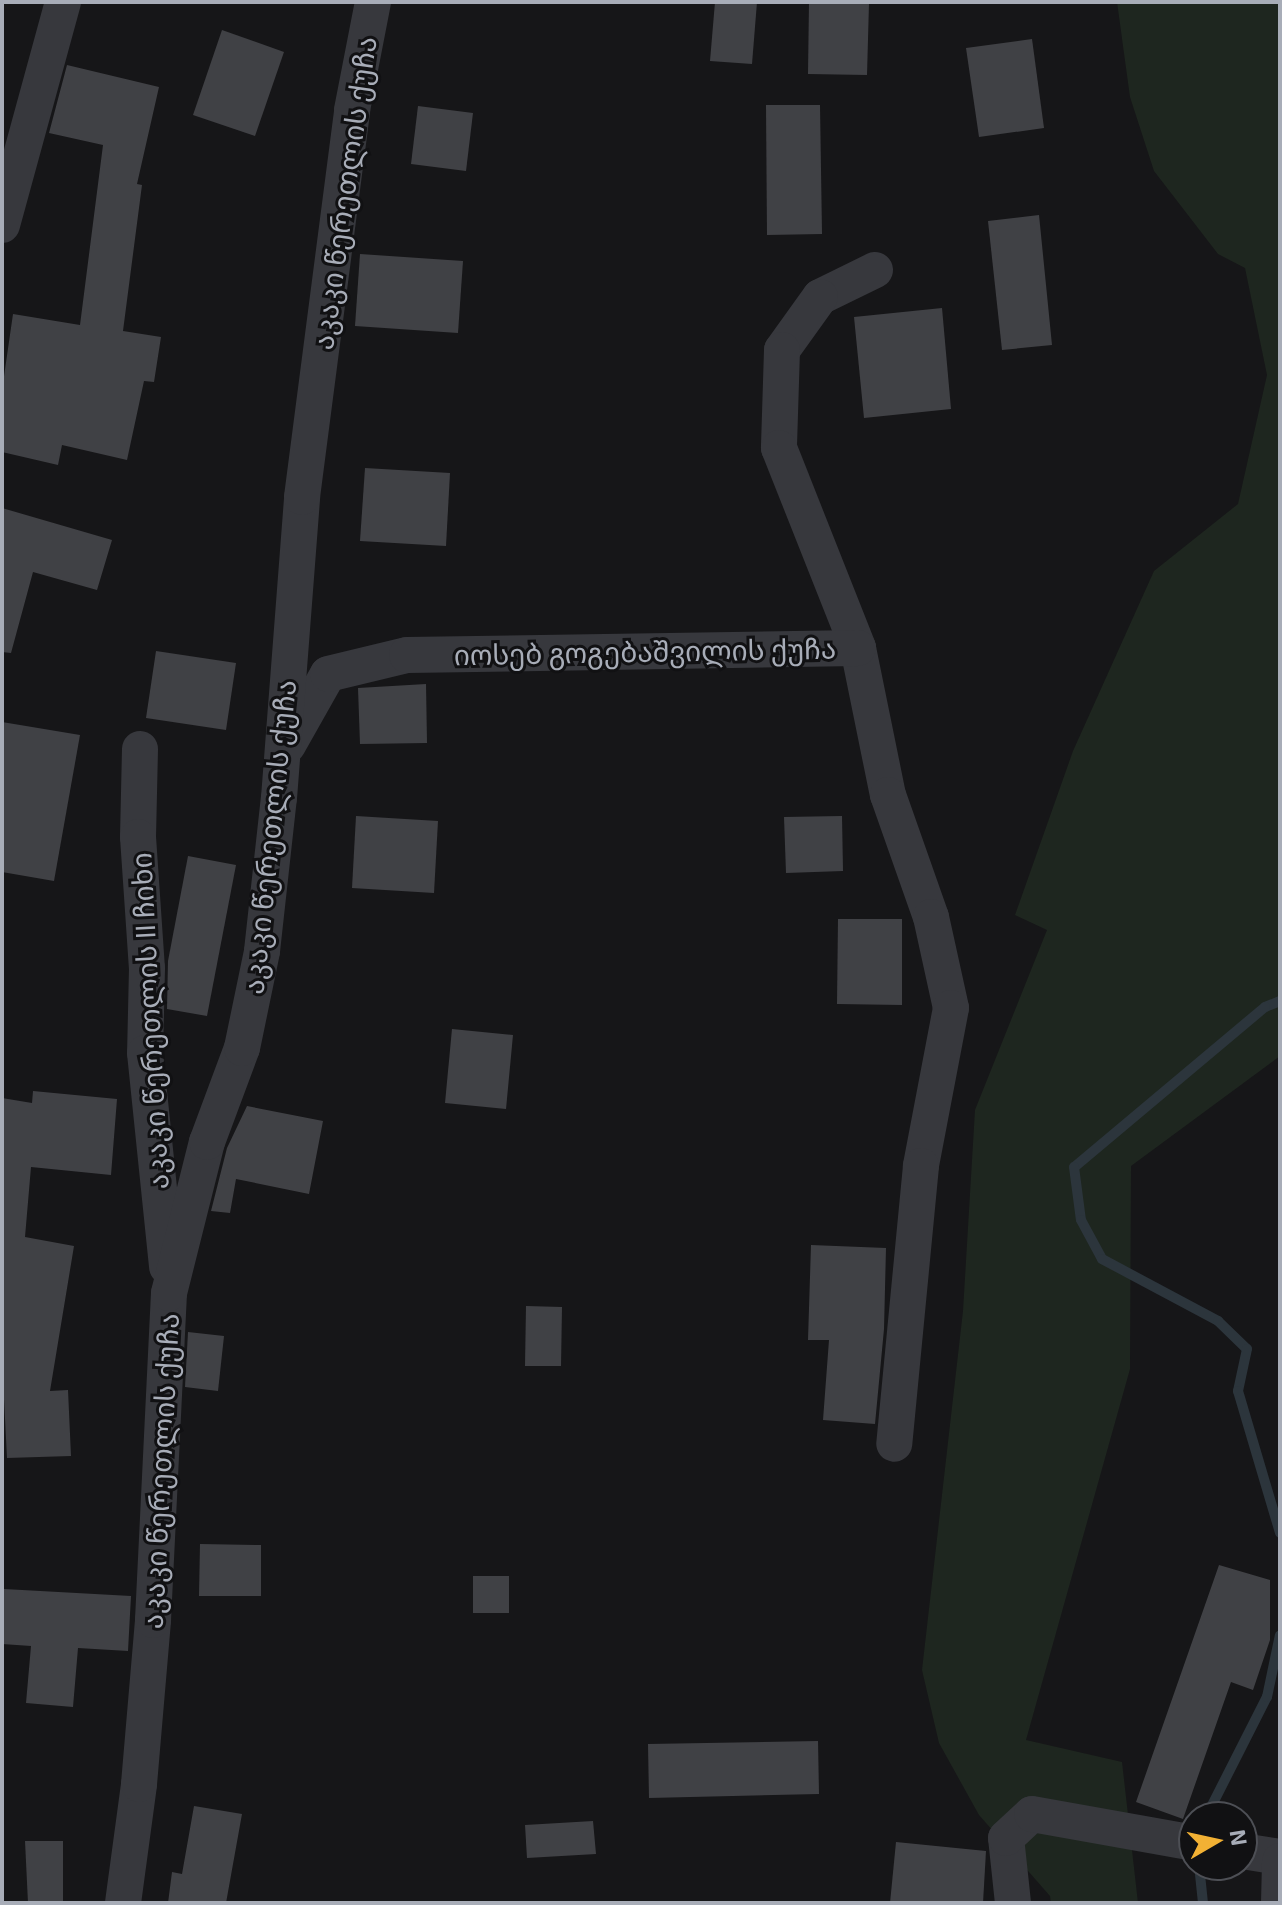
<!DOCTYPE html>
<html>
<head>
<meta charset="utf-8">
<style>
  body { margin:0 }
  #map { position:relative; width:1282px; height:1905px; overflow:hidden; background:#161618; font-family:"Exo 2","Noto Sans Georgian",sans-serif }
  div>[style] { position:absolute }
  .green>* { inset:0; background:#1e261f }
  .stream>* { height:10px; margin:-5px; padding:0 5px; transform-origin:5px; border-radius:5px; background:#2c353c }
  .building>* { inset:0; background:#404145 }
  .minor>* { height:36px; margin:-18px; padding:0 18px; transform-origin:18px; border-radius:18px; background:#37383d }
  span { translate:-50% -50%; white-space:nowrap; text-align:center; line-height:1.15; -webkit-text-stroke:6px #111113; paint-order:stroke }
  .street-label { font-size:28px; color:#a8adb8 }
  .frame { position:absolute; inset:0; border:4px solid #a8adb8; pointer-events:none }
  .north { position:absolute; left:1178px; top:1801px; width:80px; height:80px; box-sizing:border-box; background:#111113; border:2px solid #4d4f55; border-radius:50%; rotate:81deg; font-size:22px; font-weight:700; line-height:32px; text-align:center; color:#a8adb8 }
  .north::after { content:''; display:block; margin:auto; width:28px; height:36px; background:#f2b134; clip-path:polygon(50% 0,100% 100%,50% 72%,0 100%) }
</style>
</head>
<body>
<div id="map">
  <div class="green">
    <div style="clip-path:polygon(1117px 2px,1280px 2px,1280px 1056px,1131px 1166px,1130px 1369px,1026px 1740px,1122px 1762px,1138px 1903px,1051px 1903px,1050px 1896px,979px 1815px,939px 1743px,922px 1670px,963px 1311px,975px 1110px,1047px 930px,1015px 915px,1073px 751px,1154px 571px,1238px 504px,1267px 375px,1245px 268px,1218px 254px,1154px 171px,1130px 97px)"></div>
  </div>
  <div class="stream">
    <div style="left:1280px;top:1001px;width:16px;rotate:158deg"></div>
    <div style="left:1265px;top:1007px;width:249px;rotate:140deg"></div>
    <div style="left:1074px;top:1167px;width:53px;rotate:82.5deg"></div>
    <div style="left:1081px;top:1220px;width:44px;rotate:61.7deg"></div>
    <div style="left:1102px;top:1259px;width:132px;rotate:28.1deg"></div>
    <div style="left:1218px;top:1321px;width:40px;rotate:44deg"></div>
    <div style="left:1247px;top:1349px;width:43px;rotate:102.1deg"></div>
    <div style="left:1238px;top:1391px;width:148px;rotate:73.5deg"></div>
    <div style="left:1206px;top:1817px;width:135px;rotate:-63.1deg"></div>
    <div style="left:1267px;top:1697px;width:63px;rotate:-78.2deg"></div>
    <div style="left:1199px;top:1865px;width:38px;rotate:84deg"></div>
  </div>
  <div class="building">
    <div style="clip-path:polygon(715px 2px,757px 2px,752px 64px,710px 61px)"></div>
    <div style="clip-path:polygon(809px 2px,869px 3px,867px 75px,808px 74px)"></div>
    <div style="clip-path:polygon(222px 30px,284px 52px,255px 136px,193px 115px)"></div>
    <div style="clip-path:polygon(1032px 39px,1044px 128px,979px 137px,966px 48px)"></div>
    <div style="clip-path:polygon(67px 65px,159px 87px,137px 184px,142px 185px,123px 331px,161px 337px,154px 382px,144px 381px,127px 460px,62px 445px,58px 465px,2px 452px,2px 390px,13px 314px,80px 325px,103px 145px,49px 133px)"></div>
    <div style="clip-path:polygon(766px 105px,820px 105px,822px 234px,767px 235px)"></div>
    <div style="clip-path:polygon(418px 106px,473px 113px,466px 171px,411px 164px)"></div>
    <div style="clip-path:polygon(1039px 215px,1052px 345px,1002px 350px,988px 221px)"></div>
    <div style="clip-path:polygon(360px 254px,463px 261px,458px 333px,355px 326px)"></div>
    <div style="clip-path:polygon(942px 308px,951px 409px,864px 418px,854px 317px)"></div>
    <div style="clip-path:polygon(365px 468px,450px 473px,446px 546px,360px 541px)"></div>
    <div style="clip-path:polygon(2px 508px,112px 540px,97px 590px,33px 572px,11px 653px,2px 652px)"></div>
    <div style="clip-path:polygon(156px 651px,236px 663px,226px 730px,146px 718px)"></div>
    <div style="clip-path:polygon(426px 684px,427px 743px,360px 744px,358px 688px)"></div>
    <div style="clip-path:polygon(2px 722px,80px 735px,54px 881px,2px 872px)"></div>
    <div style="clip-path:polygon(356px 816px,438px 821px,434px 893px,352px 888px)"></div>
    <div style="clip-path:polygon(842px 816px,843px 871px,786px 873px,784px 817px)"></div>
    <div style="clip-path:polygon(188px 856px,236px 865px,207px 1016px,167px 1009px,168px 961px)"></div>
    <div style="clip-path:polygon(838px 919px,902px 919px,902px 1005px,837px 1004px)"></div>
    <div style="clip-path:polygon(452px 1029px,513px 1035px,506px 1109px,445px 1103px)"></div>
    <div style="clip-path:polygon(33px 1091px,117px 1099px,111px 1175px,31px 1167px,25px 1237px,74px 1246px,50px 1391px,68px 1390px,71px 1456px,7px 1458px,2px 1360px,2px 1098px,32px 1103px)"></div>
    <div style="clip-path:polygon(247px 1106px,323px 1121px,309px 1194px,236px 1179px,230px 1213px,211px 1211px,227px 1148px)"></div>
    <div style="clip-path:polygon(811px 1245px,886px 1248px,884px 1329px,875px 1424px,823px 1420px,829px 1340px,808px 1340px)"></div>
    <div style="clip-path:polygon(526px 1306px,562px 1307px,561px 1366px,525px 1366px)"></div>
    <div style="clip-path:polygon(188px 1332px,224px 1336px,218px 1391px,185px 1387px)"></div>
    <div style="clip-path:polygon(200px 1544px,261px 1545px,261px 1596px,199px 1596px)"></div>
    <div style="clip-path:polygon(1219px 1565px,1270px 1580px,1270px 1640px,1253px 1690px,1231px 1682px,1183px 1819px,1136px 1802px)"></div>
    <div style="clip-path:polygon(473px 1576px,509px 1576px,509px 1613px,473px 1613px)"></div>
    <div style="clip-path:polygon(4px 1589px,131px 1596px,128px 1651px,78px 1648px,73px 1707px,26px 1703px,31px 1646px,2px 1644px)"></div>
    <div style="clip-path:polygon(818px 1741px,819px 1794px,649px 1798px,648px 1744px)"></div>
    <div style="clip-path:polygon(194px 1806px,242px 1814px,226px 1903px,168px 1903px,172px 1872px,182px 1874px)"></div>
    <div style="clip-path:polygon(593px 1821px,596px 1854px,527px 1858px,525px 1825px)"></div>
    <div style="clip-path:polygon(25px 1841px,63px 1841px,63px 1903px,28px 1903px)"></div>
    <div style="clip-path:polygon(896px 1842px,986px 1851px,983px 1903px,890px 1903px)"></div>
  </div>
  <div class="minor">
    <div style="left:2px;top:225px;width:231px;rotate:-74.7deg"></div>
    <div style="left:875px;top:270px;width:61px;rotate:153.9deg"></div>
    <div style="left:820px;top:297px;width:65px;rotate:125.6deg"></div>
    <div style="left:782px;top:350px;width:98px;rotate:91.8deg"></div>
    <div style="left:779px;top:448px;width:215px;rotate:68.4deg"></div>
    <div style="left:858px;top:648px;width:150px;rotate:78.5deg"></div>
    <div style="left:888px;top:795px;width:129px;rotate:70.6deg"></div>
    <div style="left:931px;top:917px;width:93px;rotate:77.6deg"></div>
    <div style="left:951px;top:1008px;width:161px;rotate:100.8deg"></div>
    <div style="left:921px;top:1166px;width:279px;rotate:95.5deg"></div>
    <div style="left:288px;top:745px;width:81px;rotate:-60.6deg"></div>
    <div style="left:328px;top:674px;width:81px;rotate:-13.5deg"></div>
    <div style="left:407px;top:655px;width:451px;rotate:-0.9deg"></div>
    <div style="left:140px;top:749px;width:88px;rotate:91.3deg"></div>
    <div style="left:138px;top:837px;width:131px;rotate:86.1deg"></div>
    <div style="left:147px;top:968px;width:85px;rotate:91.3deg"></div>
    <div style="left:145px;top:1053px;width:215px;rotate:84.1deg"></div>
    <div style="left:1242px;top:1851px;width:38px;rotate:9deg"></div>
    <div style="left:123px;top:1903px;width:120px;rotate:-82.3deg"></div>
    <div style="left:139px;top:1784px;width:165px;rotate:-85.1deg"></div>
    <div style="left:153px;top:1620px;width:327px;rotate:-87.2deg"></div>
    <div style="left:169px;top:1293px;width:156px;rotate:-75.9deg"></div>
    <div style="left:207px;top:1142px;width:100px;rotate:-69.6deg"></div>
    <div style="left:242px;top:1048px;width:99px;rotate:-78.3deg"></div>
    <div style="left:262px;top:951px;width:154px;rotate:-83.7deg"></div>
    <div style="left:279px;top:798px;width:302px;rotate:-85.6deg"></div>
    <div style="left:302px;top:497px;width:390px;rotate:-82.6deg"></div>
    <div style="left:352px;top:110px;width:110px;rotate:-79deg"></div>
    <div style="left:1013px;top:1903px;width:65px;rotate:-96.1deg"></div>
    <div style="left:1006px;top:1838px;width:35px;rotate:-43deg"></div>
    <div style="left:1032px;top:1814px;width:165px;rotate:10.1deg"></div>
    <div style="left:1279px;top:1903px;width:42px;rotate:-88.6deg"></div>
  </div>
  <div class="street-label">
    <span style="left:344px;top:193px;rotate:-82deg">აკაკი წერეთლის ქუჩა</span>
    <span style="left:645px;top:651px;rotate:-1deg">იოსებ გოგებაშვილის ქუჩა</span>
    <span style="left:269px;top:837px;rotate:-84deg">აკაკი წერეთლის ქუჩა</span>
    <span style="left:149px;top:1021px;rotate:-93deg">აკაკი წერეთლის II ჩიხი</span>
    <span style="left:160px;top:1471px;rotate:-87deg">აკაკი წერეთლის ქუჩა</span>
  </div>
  <div class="frame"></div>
  <div class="north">N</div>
</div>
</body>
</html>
